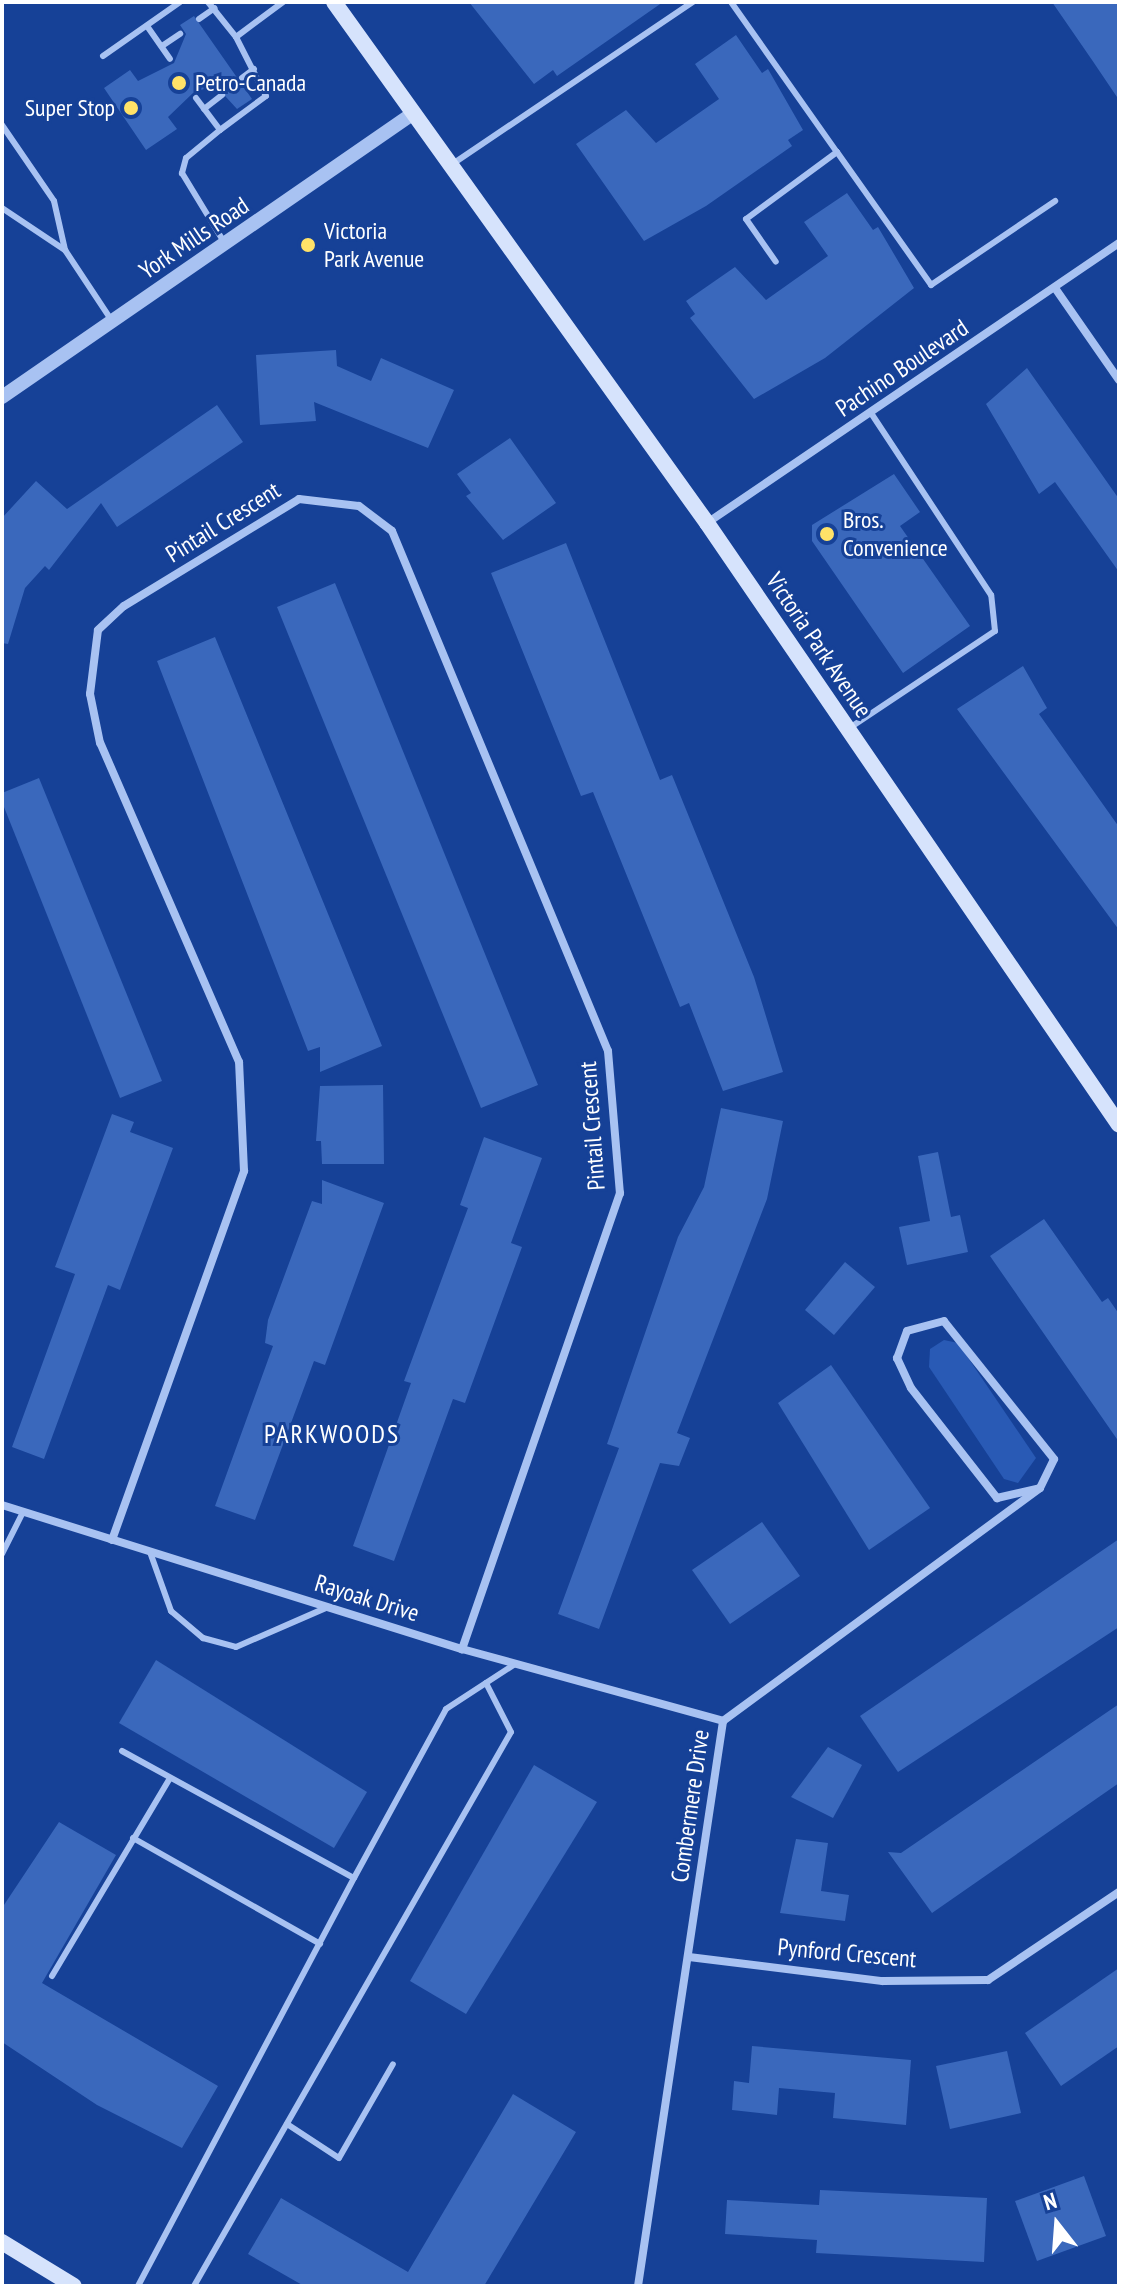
<!DOCTYPE html>
<html>
<head>
<meta charset="utf-8">
<style>
  body { margin:0 }
  #map { position:relative; width:1121px; height:2288px; overflow:hidden; background:#164197; font-family:"PT Sans Narrow",sans-serif }
  div>[style] { position:absolute }
  .green>* { inset:0; background:#295ab5 }
  .building>* { inset:0; background:#3a68bc }
  .service>* { height:6px; margin:-3px; padding:0 3px; transform-origin:3px; border-radius:3px; background:#a8c2f2 }
  .minor>* { height:8px; margin:-4px; padding:0 4px; transform-origin:4px; border-radius:4px; background:#a8c2f2 }
  .tertiary>* { height:14px; margin:-7px; padding:0 7px; transform-origin:7px; border-radius:7px; background:#a8c2f2 }
  .secondary>* { height:16px; margin:-8px; padding:0 8px; transform-origin:8px; border-radius:8px; background:#d6e3fc }
  .dots>* { width:22px; height:22px; translate:-50% -50%; box-sizing:border-box; border:4px solid #164197; border-radius:50% }
  span { translate:-50% -50%; white-space:nowrap; text-align:center; line-height:1.15; -webkit-text-stroke:6px #164197; paint-order:stroke }
  .poi-label { font-size:24px; color:#fff }
  .left { translate:0 -50%; text-align:left }
  .right { translate:-100% -50%; text-align:right }
  .street-label { font-size:24px; color:#fff }
  .neighbourhood-label { font-size:26px; color:#fff; letter-spacing:2px }
  .frame { position:absolute; inset:0; border:4px solid #fff; pointer-events:none }
  .north { position:absolute; left:1017px; top:2184px; width:80px; height:80px; -webkit-text-stroke:6px #164197; paint-order:stroke; rotate:343deg; font-size:22px; font-weight:700; line-height:32px; text-align:center; color:#fff }
  .north::after { content:''; display:block; margin:auto; width:28px; height:36px; background:#fff; clip-path:polygon(50% 0,100% 100%,50% 72%,0 100%) }
</style>
</head>
<body>
<div id="map">
  <div class="green">
    <div style="clip-path:polygon(944px 1340px,958px 1343px,1036px 1458px,1018px 1483px,1004px 1479px,929px 1367px,930px 1349px)"></div>
  </div>
  <div class="building">
    <div style="clip-path:polygon(469px 2px,663px 2px,557px 76px,553px 70px,534px 84px)"></div>
    <div style="clip-path:polygon(1052px 2px,1119px 2px,1119px 100px,1092px 60px)"></div>
    <div style="clip-path:polygon(194px 16px,252px 99px,237px 109px,215px 85px,193px 93px,168px 117px,177px 129px,146px 150px,104px 88px,130px 70px,138px 81px,174px 63px,186px 34px,180px 25px)"></div>
    <div style="clip-path:polygon(736px 35px,762px 73px,768px 69px,803px 130px,788px 140px,792px 146px,706px 206px,644px 241px,576px 144px,626px 110px,656px 143px,719px 99px,695px 64px)"></div>
    <div style="clip-path:polygon(847px 193px,873px 230px,878px 227px,914px 288px,825px 358px,754px 399px,690px 318px,695px 314px,686px 301px,735px 267px,766px 300px,828px 256px,804px 222px)"></div>
    <div style="clip-path:polygon(336px 350px,337px 366px,371px 381px,381px 358px,454px 390px,428px 448px,314px 402px,316px 421px,260px 425px,256px 355px)"></div>
    <div style="clip-path:polygon(1027px 368px,1119px 499px,1119px 572px,1055px 482px,1039px 494px,986px 404px)"></div>
    <div style="clip-path:polygon(217px 405px,243px 442px,117px 527px,101px 503px,49px 570px,45px 566px,25px 588px,8px 644px,2px 643px,2px 518px,36px 481px,67px 509px)"></div>
    <div style="clip-path:polygon(510px 438px,556px 503px,503px 540px,466px 496px,471px 493px,457px 474px)"></div>
    <div style="clip-path:polygon(894px 474px,920px 512px,900px 526px,970px 626px,903px 673px,812px 541px,812px 525px)"></div>
    <div style="clip-path:polygon(566px 543px,660px 780px,672px 775px,754px 977px,783px 1072px,723px 1091px,689px 1003px,680px 1007px,593px 792px,581px 796px,491px 573px)"></div>
    <div style="clip-path:polygon(335px 583px,538px 1085px,481px 1108px,277px 607px)"></div>
    <div style="clip-path:polygon(215px 637px,382px 1046px,320px 1072px,320px 1047px,308px 1051px,157px 661px)"></div>
    <div style="clip-path:polygon(1023px 666px,1047px 708px,1039px 714px,1119px 827px,1119px 930px,957px 709px)"></div>
    <div style="clip-path:polygon(39px 778px,162px 1081px,120px 1098px,2px 802px,2px 793px)"></div>
    <div style="clip-path:polygon(383px 1085px,384px 1164px,322px 1164px,321px 1141px,316px 1141px,320px 1086px)"></div>
    <div style="clip-path:polygon(721px 1108px,783px 1121px,767px 1199px,677px 1433px,690px 1438px,679px 1466px,660px 1463px,599px 1629px,558px 1614px,619px 1448px,607px 1444px,678px 1237px,704px 1187px)"></div>
    <div style="clip-path:polygon(112px 1114px,134px 1122px,130px 1132px,173px 1148px,120px 1290px,108px 1285px,44px 1459px,12px 1447px,75px 1274px,55px 1267px)"></div>
    <div style="clip-path:polygon(484px 1137px,542px 1158px,511px 1243px,522px 1247px,465px 1403px,453px 1399px,394px 1561px,353px 1546px,411px 1383px,404px 1381px,468px 1208px,460px 1205px)"></div>
    <div style="clip-path:polygon(938px 1152px,951px 1217px,960px 1215px,968px 1252px,907px 1265px,899px 1227px,930px 1221px,918px 1156px)"></div>
    <div style="clip-path:polygon(322px 1180px,384px 1203px,325px 1365px,314px 1361px,255px 1520px,215px 1506px,273px 1346px,265px 1343px,268px 1320px,312px 1201px,322px 1204px)"></div>
    <div style="clip-path:polygon(1044px 1219px,1102px 1302px,1108px 1298px,1119px 1314px,1119px 1442px,990px 1256px)"></div>
    <div style="clip-path:polygon(845px 1262px,875px 1287px,834px 1335px,805px 1310px)"></div>
    <div style="clip-path:polygon(831px 1365px,930px 1508px,869px 1550px,778px 1403px)"></div>
    <div style="clip-path:polygon(762px 1522px,800px 1576px,730px 1624px,692px 1570px)"></div>
    <div style="clip-path:polygon(1119px 1539px,1119px 1627px,898px 1772px,860px 1716px)"></div>
    <div style="clip-path:polygon(156px 1660px,367px 1792px,334px 1848px,119px 1723px)"></div>
    <div style="clip-path:polygon(1119px 1704px,1119px 1783px,932px 1913px,888px 1852px,901px 1853px)"></div>
    <div style="clip-path:polygon(828px 1747px,862px 1765px,833px 1818px,791px 1797px)"></div>
    <div style="clip-path:polygon(534px 1765px,597px 1802px,466px 2014px,410px 1981px)"></div>
    <div style="clip-path:polygon(59px 1822px,116px 1855px,42px 1983px,218px 2086px,182px 2148px,97px 2105px,2px 2042px,2px 1908px)"></div>
    <div style="clip-path:polygon(796px 1839px,828px 1843px,821px 1891px,849px 1895px,845px 1921px,780px 1913px)"></div>
    <div style="clip-path:polygon(1119px 1968px,1119px 2046px,1061px 2086px,1025px 2033px)"></div>
    <div style="clip-path:polygon(752px 2046px,911px 2060px,906px 2125px,833px 2118px,835px 2093px,779px 2088px,777px 2115px,732px 2110px,734px 2081px,749px 2083px)"></div>
    <div style="clip-path:polygon(1007px 2051px,1021px 2113px,950px 2129px,936px 2066px)"></div>
    <div style="clip-path:polygon(513px 2094px,576px 2132px,484px 2286px,304px 2286px,248px 2254px,281px 2198px,408px 2272px)"></div>
    <div style="clip-path:polygon(1084px 2176px,1106px 2236px,1037px 2261px,1015px 2201px)"></div>
    <div style="clip-path:polygon(820px 2190px,987px 2198px,984px 2262px,816px 2253px,817px 2240px,725px 2234px,727px 2200px,819px 2205px)"></div>
  </div>
  <div class="service">
    <div style="left:208px;top:2px;width:45px;rotate:51.3deg"></div>
    <div style="left:236px;top:37px;width:59px;rotate:-36.7deg"></div>
    <div style="left:731px;top:2px;width:184px;rotate:54.8deg"></div>
    <div style="left:837px;top:152px;width:113px;rotate:143.6deg"></div>
    <div style="left:746px;top:219px;width:52px;rotate:55.1deg"></div>
    <div style="left:199px;top:19px;width:19px;rotate:-35deg"></div>
    <div style="left:147px;top:26px;width:40px;rotate:55.1deg"></div>
    <div style="left:162px;top:46px;width:22px;rotate:-34deg"></div>
    <div style="left:103px;top:56px;width:94px;rotate:-35deg"></div>
    <div style="left:242px;top:78px;width:15px;rotate:-37deg"></div>
    <div style="left:196px;top:98px;width:40px;rotate:53deg"></div>
    <div style="left:220px;top:130px;width:57px;rotate:-36.5deg"></div>
    <div style="left:266px;top:96px;width:66px;rotate:-117deg"></div>
    <div style="left:204px;top:109px;width:23px;rotate:-38deg"></div>
    <div style="left:2px;top:125px;width:92px;rotate:55.6deg"></div>
    <div style="left:54px;top:201px;width:50px;rotate:77.3deg"></div>
    <div style="left:65px;top:250px;width:85px;rotate:56.5deg"></div>
    <div style="left:220px;top:130px;width:44px;rotate:140.5deg"></div>
    <div style="left:186px;top:158px;width:16px;rotate:105deg"></div>
    <div style="left:182px;top:173px;width:81px;rotate:58.7deg"></div>
    <div style="left:837px;top:152px;width:163px;rotate:54.7deg"></div>
    <div style="left:931px;top:285px;width:150px;rotate:-34.1deg"></div>
    <div style="left:451px;top:165px;width:292px;rotate:-34deg"></div>
    <div style="left:2px;top:208px;width:76px;rotate:33.7deg"></div>
    <div style="left:851px;top:727px;width:173px;rotate:-33.7deg"></div>
    <div style="left:995px;top:631px;width:36px;rotate:-96deg"></div>
    <div style="left:991px;top:595px;width:218px;rotate:-123.4deg"></div>
    <div style="left:150px;top:1552px;width:63px;rotate:70.4deg"></div>
    <div style="left:171px;top:1611px;width:42px;rotate:40.2deg"></div>
    <div style="left:203px;top:1638px;width:34px;rotate:15deg"></div>
    <div style="left:236px;top:1647px;width:100px;rotate:-23.5deg"></div>
    <div style="left:2px;top:1554px;width:47px;rotate:-63.4deg"></div>
    <div style="left:122px;top:1751px;width:264px;rotate:28.7deg"></div>
    <div style="left:354px;top:1878px;width:192px;rotate:-61.4deg"></div>
    <div style="left:446px;top:1709px;width:82px;rotate:-33.1deg"></div>
    <div style="left:133px;top:1838px;width:215px;rotate:29.5deg"></div>
    <div style="left:52px;top:1976px;width:230px;rotate:-59.2deg"></div>
    <div style="left:287px;top:2124px;width:62px;rotate:33.2deg"></div>
    <div style="left:339px;top:2158px;width:108px;rotate:-60.1deg"></div>
    <div style="left:138px;top:2286px;width:462px;rotate:-62.1deg"></div>
    <div style="left:194px;top:2286px;width:638px;rotate:-60.22deg"></div>
    <div style="left:511px;top:1732px;width:55px;rotate:-117deg"></div>
  </div>
  <div class="minor">
    <div style="left:1055px;top:288px;width:112px;rotate:55.2deg"></div>
    <div style="left:707px;top:523px;width:498px;rotate:-34.2deg"></div>
    <div style="left:2px;top:1505px;width:482px;rotate:17.4deg"></div>
    <div style="left:462px;top:1649px;width:271px;rotate:15.4deg"></div>
    <div style="left:112px;top:1540px;width:392px;rotate:-70.3deg"></div>
    <div style="left:244px;top:1171px;width:109px;rotate:-92.6deg"></div>
    <div style="left:239px;top:1062px;width:348px;rotate:-113.5deg"></div>
    <div style="left:100px;top:743px;width:50px;rotate:-101.5deg"></div>
    <div style="left:90px;top:694px;width:64px;rotate:-82.9deg"></div>
    <div style="left:98px;top:630px;width:35px;rotate:-43deg"></div>
    <div style="left:124px;top:606px;width:205px;rotate:-31.4deg"></div>
    <div style="left:299px;top:499px;width:60px;rotate:6.7deg"></div>
    <div style="left:359px;top:506px;width:41px;rotate:37.1deg"></div>
    <div style="left:392px;top:531px;width:563px;rotate:67.44deg"></div>
    <div style="left:608px;top:1051px;width:143px;rotate:85.2deg"></div>
    <div style="left:620px;top:1193px;width:483px;rotate:109.1deg"></div>
    <div style="left:689px;top:1957px;width:195px;rotate:7.1deg"></div>
    <div style="left:883px;top:1981px;width:105px;rotate:-0.5deg"></div>
    <div style="left:988px;top:1980px;width:158px;rotate:-33.9deg"></div>
    <div style="left:638px;top:2286px;width:571px;rotate:-81.44deg"></div>
    <div style="left:723px;top:1721px;width:393px;rotate:-36.3deg"></div>
    <div style="left:1040px;top:1488px;width:32px;rotate:-64deg"></div>
    <div style="left:1054px;top:1459px;width:176px;rotate:-128.6deg"></div>
    <div style="left:944px;top:1321px;width:38px;rotate:165deg"></div>
    <div style="left:907px;top:1331px;width:29px;rotate:110deg"></div>
    <div style="left:897px;top:1358px;width:33px;rotate:65deg"></div>
    <div style="left:911px;top:1388px;width:140px;rotate:52deg"></div>
    <div style="left:997px;top:1498px;width:44px;rotate:-13.1deg"></div>
  </div>
  <div class="tertiary">
    <div style="left:2px;top:397px;width:497px;rotate:-34.6deg"></div>
  </div>
  <div class="secondary">
    <div style="left:334px;top:2px;width:641px;rotate:54.4deg"></div>
    <div style="left:707px;top:523px;width:729px;rotate:55.61deg"></div>
    <div style="left:2px;top:2242px;width:84px;rotate:31.4deg"></div>
  </div>
  <div class="dots">
    <div style="left:179px;top:83px;background:#ffe268"></div>
    <div style="left:131px;top:108px;background:#ffe268"></div>
    <div style="left:308px;top:245px;background:#ffe268"></div>
    <div style="left:827px;top:534px;background:#ffe268"></div>
  </div>
  <div class="poi-label">
    <span class="left" style="left:195px;top:83px">Petro-Canada</span>
    <span class="right" style="left:115px;top:108px">Super Stop</span>
    <span class="left" style="left:324px;top:245px">Victoria<br>Park Avenue</span>
    <span class="left" style="left:843px;top:534px">Bros.<br>Convenience</span>
  </div>
  <div class="street-label">
    <span style="left:194px;top:238px;rotate:-34deg">York Mills Road</span>
    <span style="left:902px;top:368px;rotate:-34deg">Pachino Boulevard</span>
    <span style="left:223px;top:522px;rotate:-32deg">Pintail Crescent</span>
    <span style="left:819px;top:645px;rotate:56deg">Victoria Park Avenue</span>
    <span style="left:592px;top:1126px;rotate:-94deg">Pintail Crescent</span>
    <span style="left:367px;top:1598px;rotate:17deg">Rayoak Drive</span>
    <span style="left:690px;top:1806px;rotate:-82deg">Combermere Drive</span>
    <span style="left:847px;top:1953px;rotate:5deg">Pynford Crescent</span>
  </div>
  <div class="neighbourhood-label">
    <span style="left:332px;top:1434px">PARKWOODS</span>
  </div>
  <div class="frame"></div>
  <div class="north">N</div>
</div>
</body>
</html>
